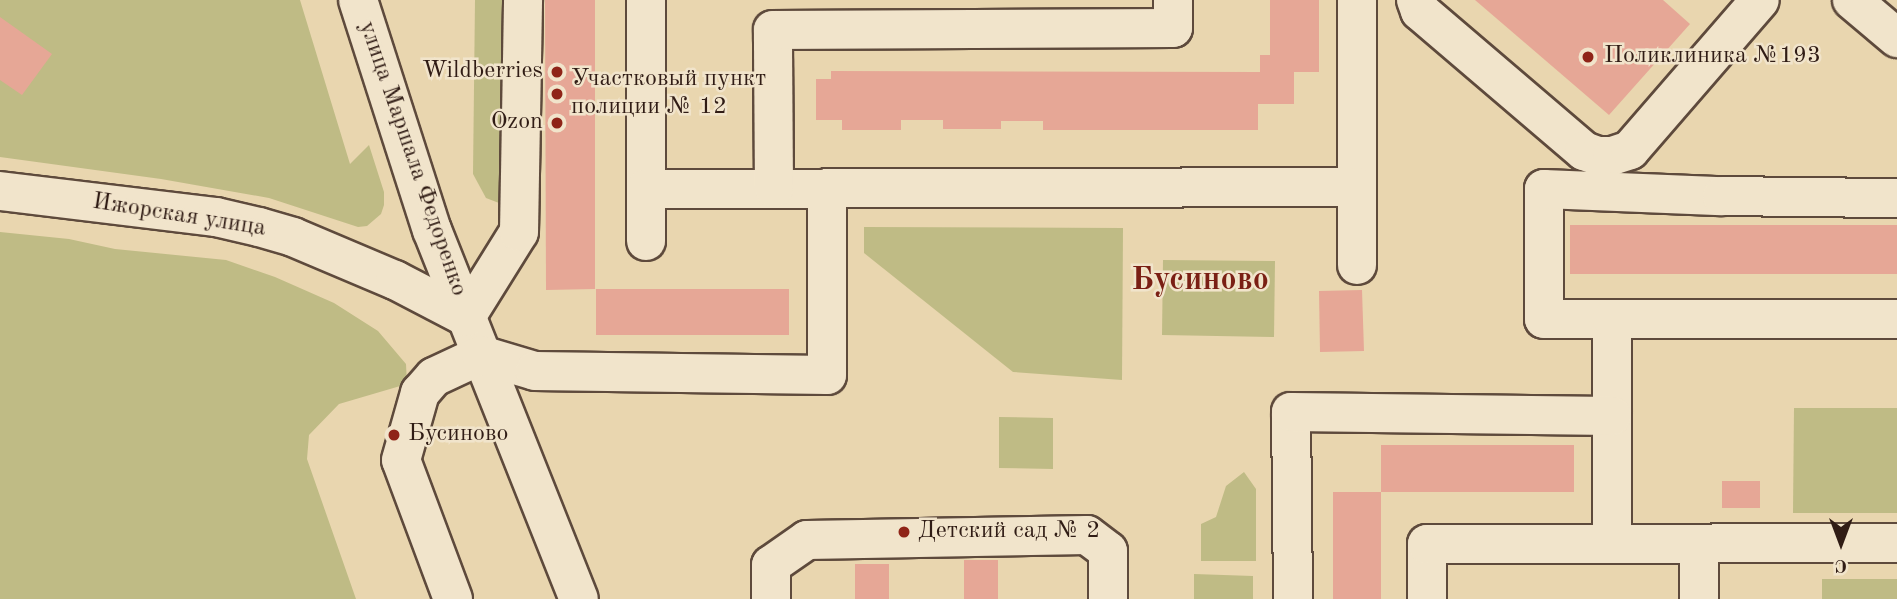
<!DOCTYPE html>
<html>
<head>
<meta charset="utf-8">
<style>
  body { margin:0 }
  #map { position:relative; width:1897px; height:599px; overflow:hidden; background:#e9d6af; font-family:"Old Standard TT",serif }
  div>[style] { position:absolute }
  .green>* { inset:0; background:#bfbb85 }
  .building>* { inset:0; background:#e6a796 }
  .roads { filter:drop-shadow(2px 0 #5e4a3c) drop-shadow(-2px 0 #5e4a3c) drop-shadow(0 2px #5e4a3c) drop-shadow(0 -2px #5e4a3c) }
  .minor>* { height:38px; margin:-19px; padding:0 19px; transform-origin:19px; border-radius:19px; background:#f1e4cb }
  .dots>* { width:19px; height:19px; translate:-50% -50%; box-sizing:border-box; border:4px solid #f1e4cb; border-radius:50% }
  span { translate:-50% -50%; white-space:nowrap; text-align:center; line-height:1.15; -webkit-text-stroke:5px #f1e4cb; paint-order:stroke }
  .poi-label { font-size:24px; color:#301c15 }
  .left { translate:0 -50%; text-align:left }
  .right { translate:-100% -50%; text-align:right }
  .street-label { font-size:24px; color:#301c15 }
  .district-label { font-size:32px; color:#7a1f14; font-weight:700 }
  .north { position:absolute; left:1806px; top:508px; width:70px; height:70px; -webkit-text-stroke:5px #f1e4cb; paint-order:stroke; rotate:180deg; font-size:19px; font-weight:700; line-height:28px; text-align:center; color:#301c15 }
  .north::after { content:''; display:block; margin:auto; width:24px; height:32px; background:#301c15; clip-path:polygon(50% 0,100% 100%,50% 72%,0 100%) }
</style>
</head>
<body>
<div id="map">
  <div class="green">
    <div style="clip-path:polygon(0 0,300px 0,350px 164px,369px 145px,384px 192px,384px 205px,381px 214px,367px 226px,358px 227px,269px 198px,161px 179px,0 157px)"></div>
    <div style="clip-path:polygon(475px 0,508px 0,503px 189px,499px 203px,486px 198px,473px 174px)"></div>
    <div style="clip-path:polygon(864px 227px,1123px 228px,1122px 380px,1013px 372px,864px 253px)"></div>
    <div style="clip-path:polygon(0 232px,69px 239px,115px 249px,226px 260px,275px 277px,334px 303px,378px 331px,406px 364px,407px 384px,339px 404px,309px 435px,307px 459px,356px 599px,0 599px)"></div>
    <div style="clip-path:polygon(1163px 260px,1275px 261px,1274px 337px,1162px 335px)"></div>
    <div style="clip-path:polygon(1794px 408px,1897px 408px,1897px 513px,1793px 513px)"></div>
    <div style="clip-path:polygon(999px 417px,1053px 418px,1053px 469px,999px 468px)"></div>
    <div style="clip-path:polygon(1244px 472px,1256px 489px,1256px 561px,1201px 561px,1201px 524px,1216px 517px,1226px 486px)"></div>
    <div style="clip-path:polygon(1194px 574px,1253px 576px,1253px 599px,1194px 599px)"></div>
    <div style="clip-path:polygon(1822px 579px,1897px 579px,1897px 599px,1822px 599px)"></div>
  </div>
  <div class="building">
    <div style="clip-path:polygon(545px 0,595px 0,595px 289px,546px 290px)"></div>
    <div style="clip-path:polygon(1270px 0,1319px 0,1319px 72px,1294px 72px,1294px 104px,1258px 104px,1258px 130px,1043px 130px,1043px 121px,1001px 121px,1001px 129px,943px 129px,943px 120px,901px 120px,901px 130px,842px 130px,842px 120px,816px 120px,816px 79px,831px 79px,831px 71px,1260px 72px,1260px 55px,1270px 55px)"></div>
    <div style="clip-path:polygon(1475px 0,1663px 0,1690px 24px,1609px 115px)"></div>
    <div style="clip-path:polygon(0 17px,52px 54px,22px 95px,0 80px)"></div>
    <div style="clip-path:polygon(1570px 225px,1897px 225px,1897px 274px,1570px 274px)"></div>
    <div style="clip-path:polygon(596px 289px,789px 289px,789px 335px,596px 335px)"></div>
    <div style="clip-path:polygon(1362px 290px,1364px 351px,1320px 352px,1319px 291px)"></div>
    <div style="clip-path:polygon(1381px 445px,1574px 445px,1574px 492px,1381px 492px)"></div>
    <div style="clip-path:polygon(1722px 481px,1760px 481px,1760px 508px,1722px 508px)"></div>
    <div style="clip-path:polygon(1333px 492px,1381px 492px,1381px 599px,1333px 599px)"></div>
    <div style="clip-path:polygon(964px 560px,998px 560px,998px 599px,964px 599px)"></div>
    <div style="clip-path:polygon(855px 564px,889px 564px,889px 599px,855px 599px)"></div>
  </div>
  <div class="roads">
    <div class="minor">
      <div style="left:358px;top:0;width:242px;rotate:72.2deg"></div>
      <div style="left:432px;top:230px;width:397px;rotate:68.3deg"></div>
      <div style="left:646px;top:0;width:189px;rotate:90deg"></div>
      <div style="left:646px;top:189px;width:711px;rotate:-0.16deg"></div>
      <div style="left:1357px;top:187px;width:187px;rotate:-90deg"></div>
      <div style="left:1416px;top:0;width:12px;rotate:70deg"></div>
      <div style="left:1420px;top:11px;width:216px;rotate:40.5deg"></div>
      <div style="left:1584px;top:151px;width:15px;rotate:20deg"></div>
      <div style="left:1598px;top:156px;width:14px"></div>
      <div style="left:1612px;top:156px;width:19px;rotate:-18deg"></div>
      <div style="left:1630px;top:150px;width:198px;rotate:-49.1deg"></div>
      <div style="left:1852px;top:0;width:59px;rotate:40.2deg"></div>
      <div style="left:774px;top:188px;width:158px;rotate:-90.4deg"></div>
      <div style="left:773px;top:30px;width:400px;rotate:-0.3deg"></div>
      <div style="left:1173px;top:28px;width:28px;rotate:-90deg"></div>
      <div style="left:646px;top:189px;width:52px;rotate:90deg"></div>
      <div style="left:0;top:191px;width:218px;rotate:6.9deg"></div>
      <div style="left:216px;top:217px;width:44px;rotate:13.1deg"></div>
      <div style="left:259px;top:227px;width:35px;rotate:16deg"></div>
      <div style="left:293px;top:237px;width:111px;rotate:22.9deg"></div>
      <div style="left:395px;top:280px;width:80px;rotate:27.5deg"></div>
      <div style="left:1357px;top:265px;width:78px;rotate:-90deg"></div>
      <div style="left:466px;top:317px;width:100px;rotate:-58.1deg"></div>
      <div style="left:519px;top:232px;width:232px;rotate:-89deg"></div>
      <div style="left:1612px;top:319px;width:68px;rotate:180deg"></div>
      <div style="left:1544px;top:319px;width:130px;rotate:-90deg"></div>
      <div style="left:1544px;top:189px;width:178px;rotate:2.3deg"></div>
      <div style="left:1722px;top:196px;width:175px;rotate:0.7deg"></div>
      <div style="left:1612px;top:544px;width:225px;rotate:-90deg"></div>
      <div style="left:1612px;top:319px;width:285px"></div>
      <div style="left:1699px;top:544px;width:55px;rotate:90deg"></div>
      <div style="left:453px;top:599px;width:148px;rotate:-110.5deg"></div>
      <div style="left:401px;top:460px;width:70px;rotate:-74.2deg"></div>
      <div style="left:420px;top:393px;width:21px;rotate:-49deg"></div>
      <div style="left:434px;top:377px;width:52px;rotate:-25.1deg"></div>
      <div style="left:481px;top:355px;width:56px;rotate:16.5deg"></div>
      <div style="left:535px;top:371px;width:292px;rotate:0.8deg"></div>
      <div style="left:827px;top:375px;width:187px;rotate:-90deg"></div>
      <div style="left:771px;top:599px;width:34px;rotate:-90deg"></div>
      <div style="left:771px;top:565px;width:44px;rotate:-34.8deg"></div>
      <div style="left:807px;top:540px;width:280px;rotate:-1deg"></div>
      <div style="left:1087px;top:535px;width:26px;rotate:37deg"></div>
      <div style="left:1108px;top:551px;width:48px;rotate:90deg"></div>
      <div style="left:1293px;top:599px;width:187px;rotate:-90.6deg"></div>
      <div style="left:1291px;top:412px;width:321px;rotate:0.7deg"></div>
      <div style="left:1427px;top:599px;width:55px;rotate:-90deg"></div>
      <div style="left:1427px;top:544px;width:470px;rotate:-0.1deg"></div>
    </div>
  </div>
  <div class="dots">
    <div style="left:1588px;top:57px;background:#8f2418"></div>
    <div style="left:557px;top:72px;background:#8f2418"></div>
    <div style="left:557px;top:94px;background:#8f2418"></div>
    <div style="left:557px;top:123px;background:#8f2418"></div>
    <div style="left:394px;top:435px;background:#8f2418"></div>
    <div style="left:904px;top:532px;background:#8f2418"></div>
  </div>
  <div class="poi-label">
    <span class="left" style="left:1604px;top:57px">Поликлиника №193</span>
    <span class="right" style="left:543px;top:72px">Wildberries</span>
    <span class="left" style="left:571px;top:94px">Участковый пункт<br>полиции № 12</span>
    <span class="right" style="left:543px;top:123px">Ozon</span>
    <span class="left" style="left:408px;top:435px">Бусиново</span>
    <span class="left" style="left:918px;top:532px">Детский сад № 2</span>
  </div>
  <div class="street-label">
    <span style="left:412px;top:159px;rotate:71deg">улица Маршала Федоренко</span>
    <span style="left:179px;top:216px;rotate:9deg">Ижорская улица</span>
  </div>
  <div class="district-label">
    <span style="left:1200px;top:281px">Бусиново</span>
  </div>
  <div class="north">С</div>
</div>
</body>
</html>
